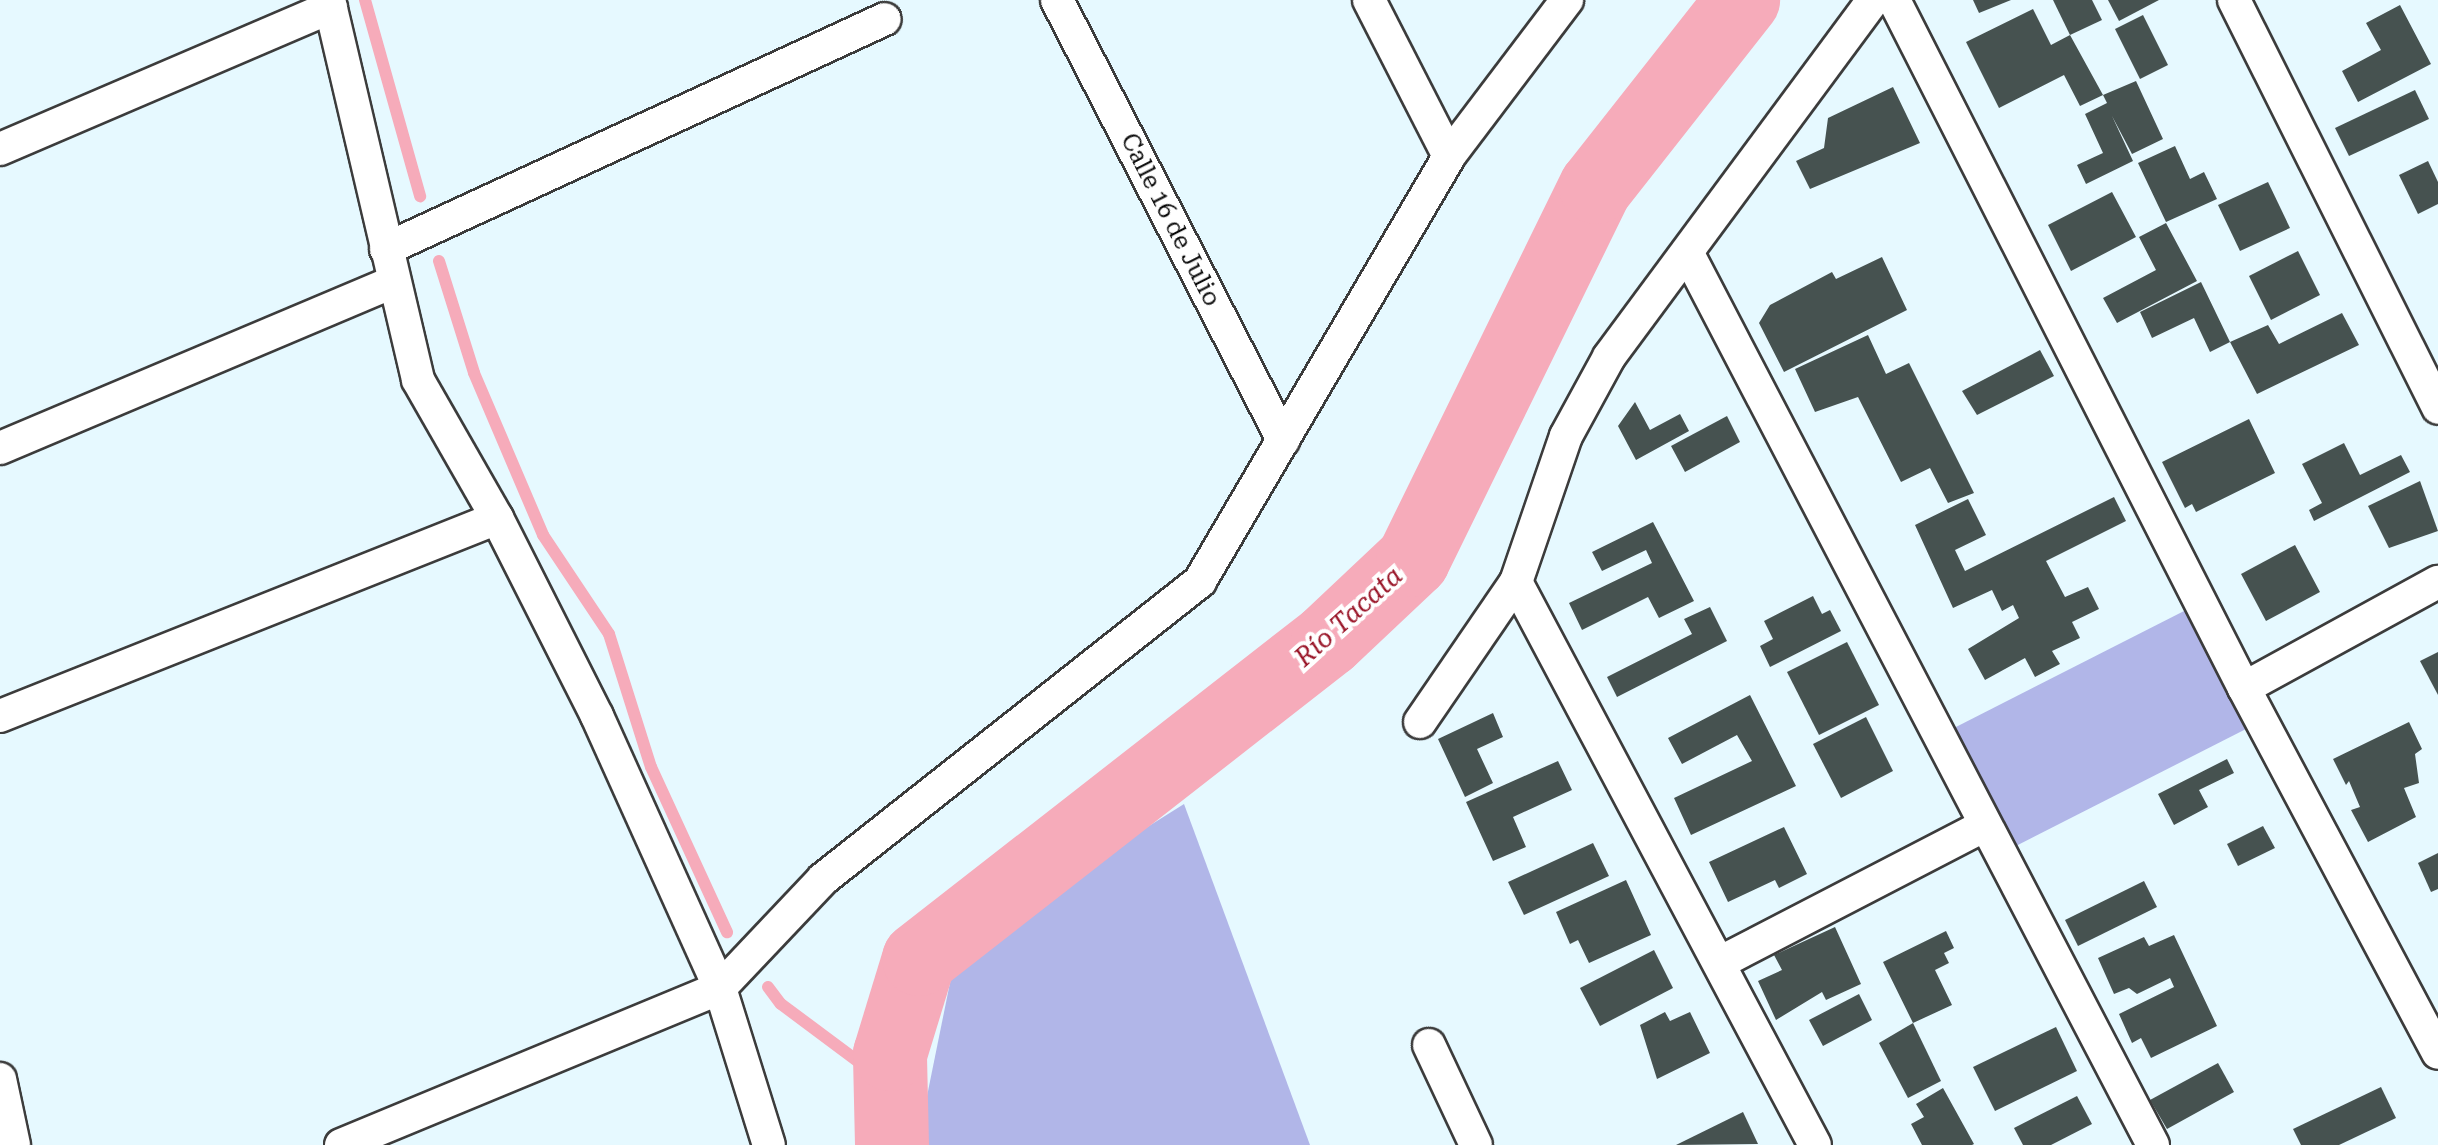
<!DOCTYPE html>
<html>
<head>
<meta charset="utf-8">
<style>
  body { margin:0 }
  #map { position:relative; width:2438px; height:1145px; overflow:hidden; background:#e6f9ff; font-family:"Roboto Serif",serif }
  div>[style] { position:absolute }
  .green>* { inset:0; background:#b1b6e8 }
  .stream>* { height:12px; margin:-6px; padding:0 6px; transform-origin:6px; border-radius:6px; background:#f6abba }
  .river>* { height:74px; margin:-37px; padding:0 37px; transform-origin:37px; border-radius:37px; background:#f6abba }
  .building>* { inset:0; background:#465250 }
  .roads { filter:drop-shadow(2px 0 #3c3c3c) drop-shadow(-2px 0 #3c3c3c) drop-shadow(0 2px #3c3c3c) drop-shadow(0 -2px #3c3c3c) }
  .minor>* { height:32px; margin:-16px; padding:0 16px; transform-origin:16px; border-radius:16px; background:#fff }
  span { translate:-50% -50%; white-space:nowrap; text-align:center; line-height:1.15; -webkit-text-stroke:8px #fff; paint-order:stroke }
  .street-label { font-size:24px; color:#090909 }
  .water-label { font-size:26px; color:#991427; font-style:italic }
</style>
</head>
<body>
<div id="map">
  <div class="green">
    <div style="clip-path:polygon(2186px 610px,2246px 729px,2012px 848px,1952px 729px)"></div>
    <div style="clip-path:polygon(1184px 804px,1310px 1145px,923px 1145px,925px 1106px,953px 968px,1009px 914px)"></div>
  </div>
  <div class="stream">
    <div style="left:365px;top:0;width:204px;rotate:74.3deg"></div>
    <div style="left:439px;top:261px;width:117px;rotate:72.6deg"></div>
    <div style="left:474px;top:373px;width:176px;rotate:66.9deg"></div>
    <div style="left:543px;top:535px;width:119px;rotate:56.3deg"></div>
    <div style="left:609px;top:634px;width:139px;rotate:72.5deg"></div>
    <div style="left:651px;top:767px;width:182px;rotate:65.3deg"></div>
    <div style="left:768px;top:987px;width:21px;rotate:53deg"></div>
    <div style="left:781px;top:1004px;width:137px;rotate:36.7deg"></div>
  </div>
  <div class="river">
    <div style="left:892px;top:1145px;width:91px;rotate:-91.3deg"></div>
    <div style="left:890px;top:1054px;width:99px;rotate:-73deg"></div>
    <div style="left:919px;top:959px;width:519px;rotate:-37.95deg"></div>
    <div style="left:1328px;top:640px;width:117px;rotate:-43.3deg"></div>
    <div style="left:1413px;top:560px;width:415px;rotate:-63.9deg"></div>
    <div style="left:1596px;top:187px;width:238px;rotate:-51.8deg"></div>
  </div>
  <div class="building">
    <div style="clip-path:polygon(1973px 0,2011px 0,1979px 13px)"></div>
    <div style="clip-path:polygon(2053px 0,2092px 0,2102px 20px,2070px 35px)"></div>
    <div style="clip-path:polygon(2108px 0,2159px 0,2119px 21px)"></div>
    <div style="clip-path:polygon(2400px 5px,2431px 64px,2358px 102px,2342px 71px,2381px 50px,2366px 23px)"></div>
    <div style="clip-path:polygon(2033px 9px,2051px 45px,2070px 35px,2103px 95px,2080px 106px,2064px 75px,1999px 108px,1966px 42px)"></div>
    <div style="clip-path:polygon(2143px 15px,2168px 65px,2140px 79px,2115px 29px)"></div>
    <div style="clip-path:polygon(2136px 81px,2163px 139px,2132px 154px,2112px 116px,2133px 161px,2086px 184px,2077px 165px,2103px 153px,2085px 114px,2107px 103px,2103px 95px)"></div>
    <div style="clip-path:polygon(1893px 87px,1920px 143px,1810px 189px,1796px 161px,1824px 148px,1828px 118px)"></div>
    <div style="clip-path:polygon(2415px 90px,2429px 119px,2349px 156px,2335px 128px)"></div>
    <div style="clip-path:polygon(2175px 146px,2190px 179px,2204px 172px,2217px 199px,2166px 222px,2138px 163px)"></div>
    <div style="clip-path:polygon(2428px 161px,2438px 182px,2438px 204px,2418px 214px,2399px 175px)"></div>
    <div style="clip-path:polygon(2268px 182px,2290px 228px,2240px 251px,2218px 205px)"></div>
    <div style="clip-path:polygon(2112px 192px,2136px 237px,2071px 271px,2048px 225px)"></div>
    <div style="clip-path:polygon(2166px 223px,2197px 281px,2117px 323px,2103px 298px,2156px 270px,2139px 237px)"></div>
    <div style="clip-path:polygon(2298px 251px,2320px 295px,2271px 320px,2249px 276px)"></div>
    <div style="clip-path:polygon(1882px 257px,1907px 310px,1784px 372px,1759px 323px,1770px 305px,1832px 272px,1836px 279px)"></div>
    <div style="clip-path:polygon(2201px 282px,2230px 342px,2210px 352px,2194px 318px,2152px 338px,2140px 312px)"></div>
    <div style="clip-path:polygon(2342px 313px,2359px 345px,2257px 394px,2230px 342px,2268px 325px,2279px 344px)"></div>
    <div style="clip-path:polygon(1868px 335px,1886px 374px,1909px 363px,1974px 493px,1948px 503px,1930px 468px,1901px 482px,1858px 397px,1815px 412px,1795px 369px)"></div>
    <div style="clip-path:polygon(2040px 350px,2054px 376px,1977px 415px,1962px 391px)"></div>
    <div style="clip-path:polygon(1635px 402px,1650px 430px,1680px 414px,1689px 431px,1636px 460px,1618px 426px)"></div>
    <div style="clip-path:polygon(1727px 416px,1740px 442px,1685px 472px,1671px 446px)"></div>
    <div style="clip-path:polygon(2249px 419px,2275px 473px,2196px 512px,2192px 504px,2185px 508px,2162px 462px)"></div>
    <div style="clip-path:polygon(2344px 443px,2360px 475px,2401px 455px,2410px 472px,2314px 521px,2309px 510px,2322px 503px,2302px 464px)"></div>
    <div style="clip-path:polygon(2420px 481px,2438px 531px,2389px 548px,2368px 506px)"></div>
    <div style="clip-path:polygon(2114px 497px,2126px 521px,2046px 561px,2065px 597px,2088px 587px,2099px 609px,2072px 622px,2080px 638px,2052px 651px,2060px 664px,2035px 677px,2025px 658px,1985px 680px,1968px 649px,2019px 618px,2013px 605px,2002px 611px,1992px 590px,1953px 608px,1915px 525px,1968px 499px,1986px 535px,1955px 550px,1965px 571px)"></div>
    <div style="clip-path:polygon(1653px 522px,1694px 601px,1659px 618px,1648px 597px,1582px 630px,1569px 603px,1652px 563px,1646px 550px,1602px 571px,1592px 552px)"></div>
    <div style="clip-path:polygon(2295px 545px,2320px 592px,2266px 621px,2241px 574px)"></div>
    <div style="clip-path:polygon(1813px 596px,1822px 614px,1830px 610px,1841px 631px,1770px 667px,1760px 646px,1773px 639px,1764px 621px)"></div>
    <div style="clip-path:polygon(1710px 607px,1727px 641px,1617px 697px,1607px 677px,1692px 634px,1684px 619px)"></div>
    <div style="clip-path:polygon(1847px 642px,1879px 705px,1819px 735px,1787px 672px)"></div>
    <div style="clip-path:polygon(2438px 652px,2438px 695px,2420px 661px)"></div>
    <div style="clip-path:polygon(1750px 695px,1796px 786px,1691px 835px,1674px 798px,1752px 761px,1737px 735px,1682px 764px,1668px 738px)"></div>
    <div style="clip-path:polygon(1493px 713px,1503px 737px,1477px 749px,1493px 783px,1465px 797px,1438px 739px)"></div>
    <div style="clip-path:polygon(1866px 717px,1893px 771px,1841px 798px,1813px 744px)"></div>
    <div style="clip-path:polygon(2409px 722px,2422px 749px,2415px 754px,2419px 783px,2404px 788px,2416px 817px,2368px 842px,2351px 810px,2360px 807px,2349px 781px,2346px 785px,2333px 759px)"></div>
    <div style="clip-path:polygon(2227px 759px,2234px 773px,2199px 790px,2208px 807px,2174px 825px,2158px 794px)"></div>
    <div style="clip-path:polygon(1558px 761px,1572px 790px,1513px 817px,1526px 847px,1493px 861px,1466px 802px)"></div>
    <div style="clip-path:polygon(2263px 826px,2275px 848px,2238px 866px,2227px 844px)"></div>
    <div style="clip-path:polygon(1784px 827px,1807px 874px,1779px 888px,1775px 880px,1728px 902px,1709px 862px)"></div>
    <div style="clip-path:polygon(1593px 843px,1609px 876px,1524px 915px,1508px 882px)"></div>
    <div style="clip-path:polygon(2438px 853px,2438px 889px,2431px 892px,2418px 863px)"></div>
    <div style="clip-path:polygon(1626px 880px,1651px 935px,1589px 963px,1578px 940px,1570px 944px,1556px 912px)"></div>
    <div style="clip-path:polygon(2144px 881px,2157px 907px,2078px 946px,2065px 920px)"></div>
    <div style="clip-path:polygon(1835px 927px,1861px 984px,1826px 1000px,1822px 992px,1776px 1020px,1758px 981px,1782px 970px,1774px 955px)"></div>
    <div style="clip-path:polygon(1946px 931px,1954px 948px,1944px 953px,1949px 963px,1935px 970px,1952px 1005px,1913px 1023px,1883px 962px)"></div>
    <div style="clip-path:polygon(2174px 935px,2217px 1026px,2151px 1058px,2141px 1038px,2132px 1043px,2119px 1014px,2174px 987px,2170px 978px,2137px 994px,2129px 988px,2114px 994px,2098px 958px,2144px 937px,2149px 946px)"></div>
    <div style="clip-path:polygon(1654px 950px,1673px 988px,1600px 1026px,1580px 988px)"></div>
    <div style="clip-path:polygon(1859px 994px,1872px 1020px,1823px 1046px,1809px 1020px)"></div>
    <div style="clip-path:polygon(1665px 1012px,1670px 1021px,1690px 1012px,1710px 1053px,1657px 1079px,1640px 1025px)"></div>
    <div style="clip-path:polygon(1913px 1023px,1941px 1081px,1908px 1098px,1879px 1043px)"></div>
    <div style="clip-path:polygon(2056px 1027px,2077px 1071px,1995px 1111px,1973px 1067px)"></div>
    <div style="clip-path:polygon(2218px 1063px,2234px 1092px,2167px 1129px,2150px 1100px)"></div>
    <div style="clip-path:polygon(2381px 1087px,2396px 1118px,2339px 1145px,2301px 1145px,2293px 1129px)"></div>
    <div style="clip-path:polygon(1943px 1088px,1974px 1144px,1972px 1145px,1922px 1145px,1911px 1124px,1924px 1117px,1916px 1104px)"></div>
    <div style="clip-path:polygon(2077px 1096px,2092px 1124px,2051px 1145px,2023px 1145px,2014px 1128px)"></div>
    <div style="clip-path:polygon(1743px 1112px,1758px 1144px,1676px 1145px)"></div>
  </div>
  <div class="roads">
    <div class="minor">
      <div style="left:329px;top:0;width:390px;rotate:76.8deg"></div>
      <div style="left:418px;top:380px;width:159px;rotate:60.2deg"></div>
      <div style="left:497px;top:518px;width:222px;rotate:63.2deg"></div>
      <div style="left:597px;top:716px;width:299px;rotate:65.7deg"></div>
      <div style="left:720px;top:988px;width:164px;rotate:72.7deg"></div>
      <div style="left:1057px;top:0;width:495px;rotate:62.8deg"></div>
      <div style="left:1369px;top:0;width:175px;rotate:62.9deg"></div>
      <div style="left:1894px;top:0;width:772px;rotate:63.04deg"></div>
      <div style="left:2244px;top:688px;width:413px;rotate:62deg"></div>
      <div style="left:2234px;top:0;width:456px;rotate:63.4deg"></div>
      <div style="left:0;top:149px;width:360px;rotate:-23.2deg"></div>
      <div style="left:386px;top:249px;width:549px;rotate:-24.75deg"></div>
      <div style="left:1688px;top:254px;width:1005px;rotate:62.44deg"></div>
      <div style="left:0;top:448px;width:427px;rotate:-22.9deg"></div>
      <div style="left:1516px;top:582px;width:637px;rotate:62.03deg"></div>
      <div style="left:2244px;top:688px;width:221px;rotate:-28.7deg"></div>
      <div style="left:0;top:716px;width:535px;rotate:-21.72deg"></div>
      <div style="left:1420px;top:722px;width:170px;rotate:-55.6deg"></div>
      <div style="left:1516px;top:582px;width:154px;rotate:-71.1deg"></div>
      <div style="left:1566px;top:436px;width:90px;rotate:-61.4deg"></div>
      <div style="left:1609px;top:357px;width:444px;rotate:-53.5deg"></div>
      <div style="left:1723px;top:961px;width:292px;rotate:-27.4deg"></div>
      <div style="left:1429px;top:1045px;width:110px;rotate:64.8deg"></div>
      <div style="left:0;top:1079px;width:67px;rotate:78deg"></div>
      <div style="left:341px;top:1145px;width:410px;rotate:-22.5deg"></div>
      <div style="left:720px;top:988px;width:150px;rotate:-46.6deg"></div>
      <div style="left:823px;top:879px;width:481px;rotate:-38.3deg"></div>
      <div style="left:1200px;top:581px;width:493px;rotate:-59.6deg"></div>
      <div style="left:1449px;top:156px;width:196px;rotate:-52.9deg"></div>
    </div>
  </div>
  <div class="street-label">
    <span style="left:1170px;top:220px;rotate:63deg">Calle 16 de Julio</span>
  </div>
  <div class="water-label">
    <span style="left:1349px;top:617px;rotate:-42deg">Río Tacata</span>
  </div>
</div>
</body>
</html>
